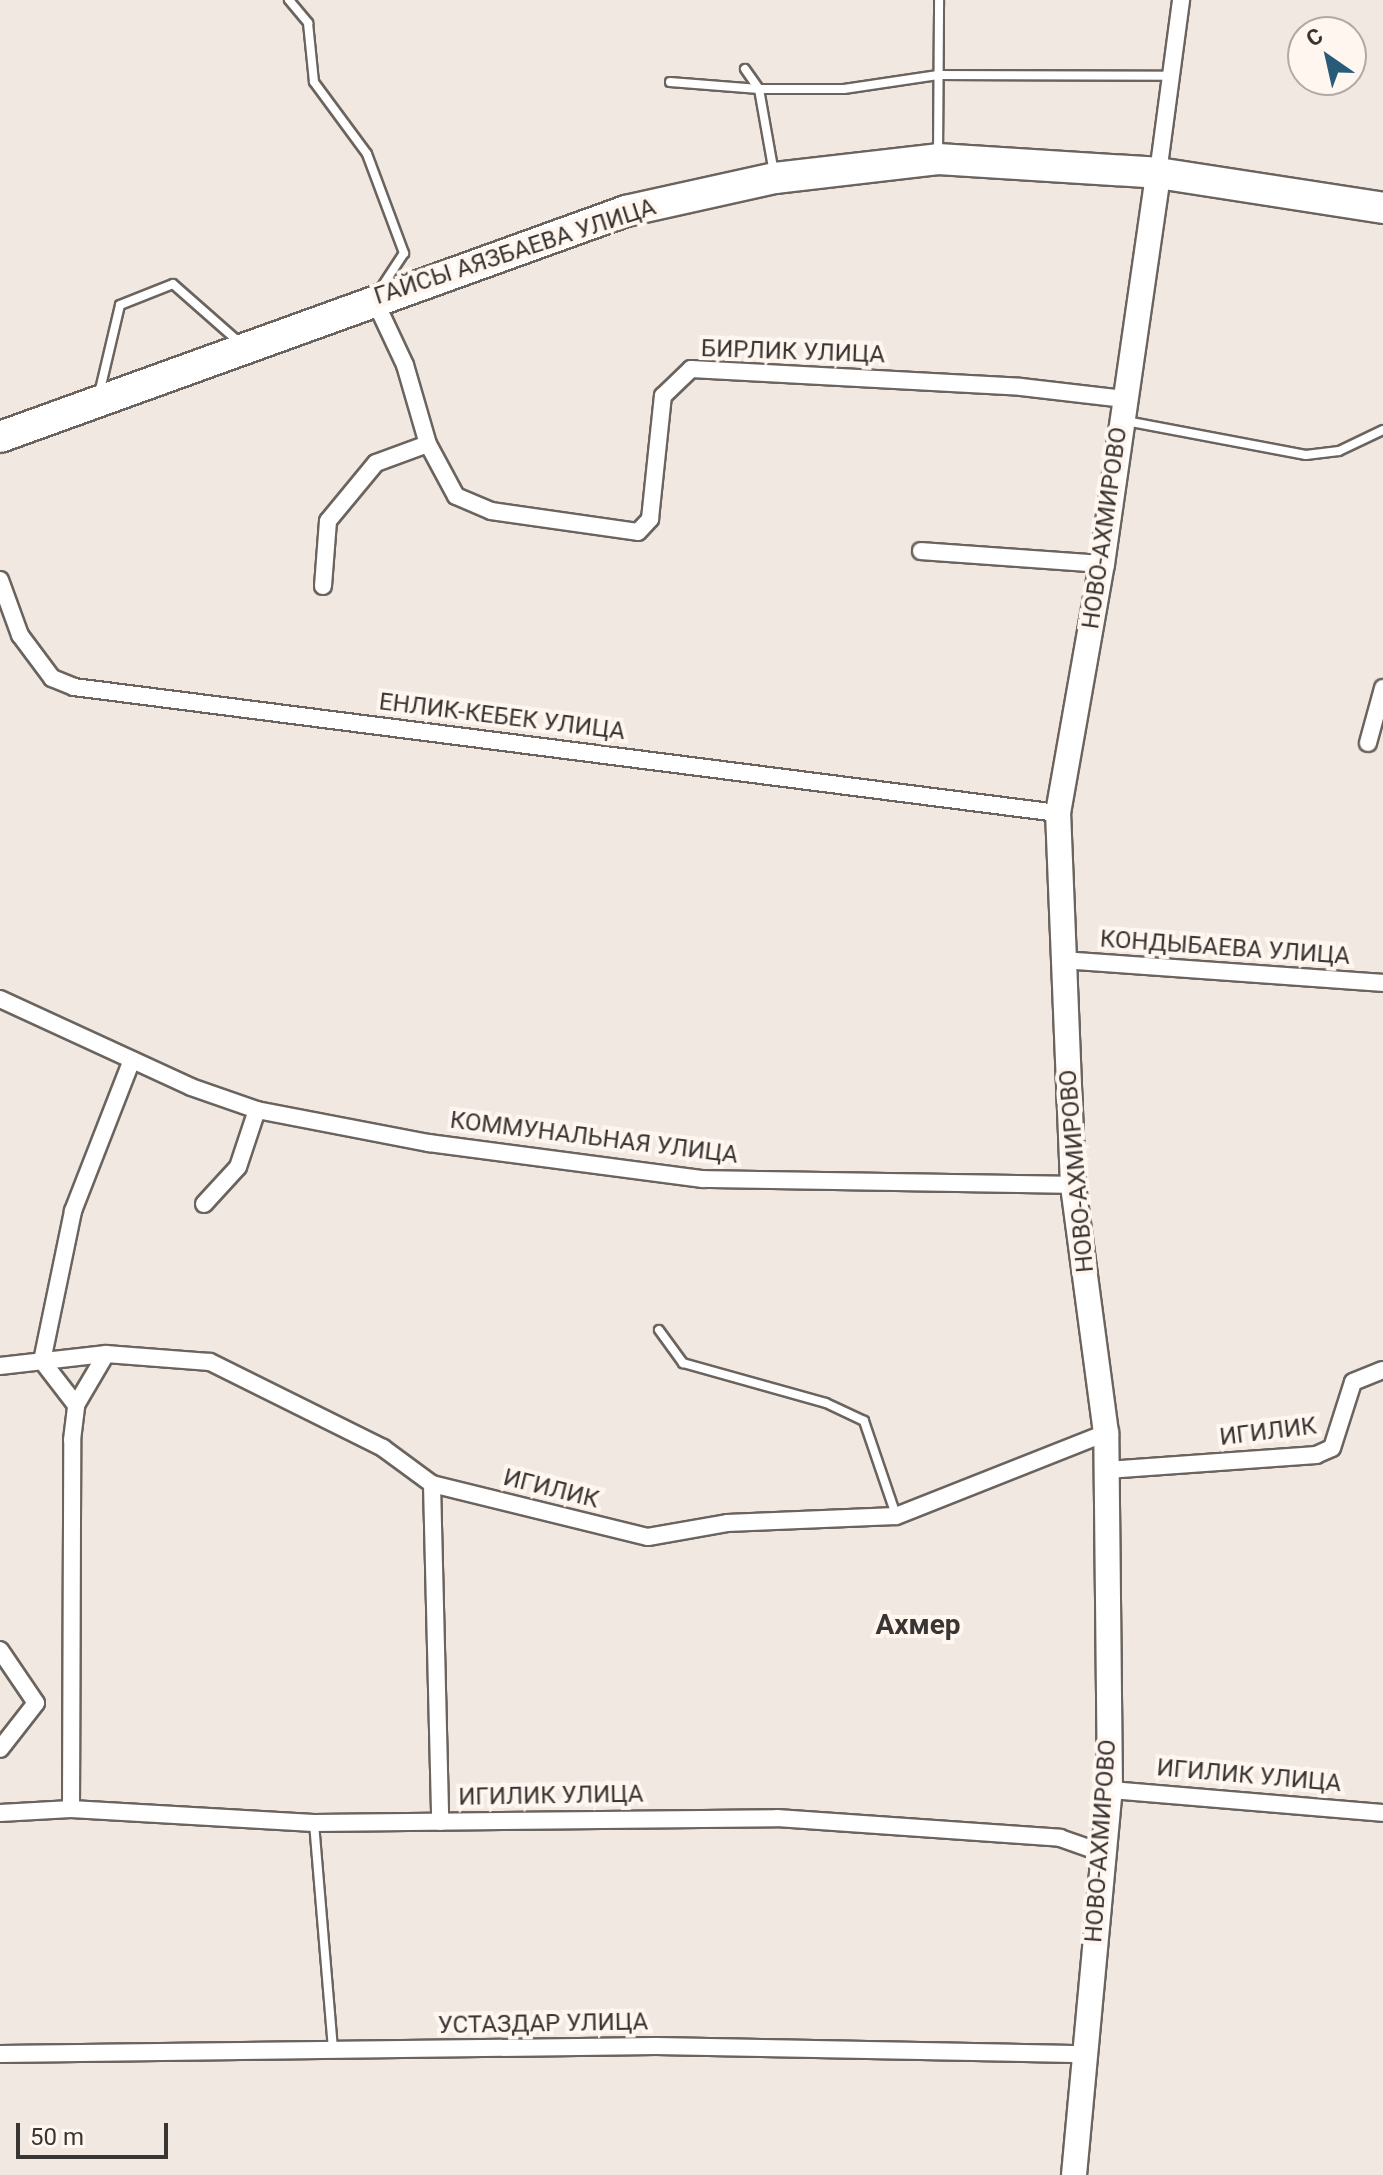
<!DOCTYPE html>
<html>
<head>
<meta charset="utf-8">
<style>
  body { margin:0 }
  #map { position:relative; width:1383px; height:2175px; overflow:hidden; background:#f1e8e2; font-family:Roboto,sans-serif }
  div>[style] { position:absolute }
  .roads { filter:drop-shadow(2px 0 #6b645e) drop-shadow(-2px 0 #6b645e) drop-shadow(0 2px #6b645e) drop-shadow(0 -2px #6b645e) }
  .lane>* { height:8px; margin:-4px; padding:0 4px; transform-origin:4px; border-radius:4px; background:#fff }
  .street>* { height:16px; margin:-8px; padding:0 8px; transform-origin:8px; border-radius:8px; background:#fff }
  .secondary>* { height:24px; margin:-12px; padding:0 12px; transform-origin:12px; border-radius:12px; background:#fff }
  .highway>* { height:30px; margin:-15px; padding:0 15px; transform-origin:15px; border-radius:15px; background:#fff }
  span { translate:-50% -50%; white-space:nowrap; text-align:center; line-height:1.15; -webkit-text-stroke:8px #fff6f0; paint-order:stroke }
  .street-label { font-size:24px; color:#393533 }
  .quarter-label { font-size:28px; color:#393533; font-weight:700 }
  .north { position:absolute; left:1287px; top:16px; width:80px; height:80px; box-sizing:border-box; background:#fff6f0; border:2px solid #b0a9a4; border-radius:50%; rotate:326deg; font-size:22px; font-weight:700; line-height:32px; text-align:center; color:#393533 }
  .north::after { content:''; display:block; margin:auto; width:28px; height:36px; background:#285b78; clip-path:polygon(50% 0,100% 100%,50% 72%,0 100%) }
  .scale { position:absolute; left:16px; top:2123px; width:152px; height:36px; box-sizing:border-box; border:4px solid #393533; border-top:0; padding-left:10px; font-size:24px; line-height:28px; white-space:nowrap; color:#393533; -webkit-text-stroke:6px #fff6f0; paint-order:stroke }
</style>
</head>
<body>
<div id="map">
  <div class="roads">
    <div class="lane">
      <div style="left:289px;top:0;width:30px;rotate:50deg"></div>
      <div style="left:308px;top:23px;width:59px;rotate:84.2deg"></div>
      <div style="left:314px;top:82px;width:89px;rotate:53.6deg"></div>
      <div style="left:367px;top:154px;width:106px;rotate:69.5deg"></div>
      <div style="left:404px;top:253px;width:45px;rotate:123.3deg"></div>
      <div style="left:745px;top:69px;width:24px;rotate:55deg"></div>
      <div style="left:759px;top:89px;width:85px;rotate:79.9deg"></div>
      <div style="left:670px;top:82px;width:89px;rotate:4.5deg"></div>
      <div style="left:759px;top:89px;width:85px"></div>
      <div style="left:844px;top:89px;width:95px;rotate:-8.5deg"></div>
      <div style="left:938px;top:75px;width:234px;rotate:0.2deg"></div>
      <div style="left:938px;top:155px;width:155px;rotate:-89.6deg"></div>
      <div style="left:99px;top:394px;width:91px;rotate:-76.7deg"></div>
      <div style="left:120px;top:305px;width:57px;rotate:-21.6deg"></div>
      <div style="left:173px;top:284px;width:89px;rotate:41.4deg"></div>
      <div style="left:1126px;top:421px;width:183px;rotate:10.7deg"></div>
      <div style="left:1306px;top:455px;width:33px;rotate:-7deg"></div>
      <div style="left:1339px;top:451px;width:49px;rotate:-25.5deg"></div>
      <div style="left:659px;top:1330px;width:41px;rotate:54deg"></div>
      <div style="left:683px;top:1363px;width:148px;rotate:15.6deg"></div>
      <div style="left:826px;top:1403px;width:42px;rotate:25.3deg"></div>
      <div style="left:864px;top:1421px;width:99px;rotate:71.2deg"></div>
      <div style="left:314px;top:1823px;width:228px;rotate:85.2deg"></div>
    </div>
    <div class="street">
      <div style="left:1158px;top:173px;width:175px;rotate:-82.4deg"></div>
      <div style="left:374px;top:299px;width:73px;rotate:64.8deg"></div>
      <div style="left:405px;top:365px;width:82px;rotate:73.8deg"></div>
      <div style="left:428px;top:444px;width:59px;rotate:61.7deg"></div>
      <div style="left:456px;top:496px;width:38px;rotate:23deg"></div>
      <div style="left:491px;top:511px;width:148px;rotate:8.1deg"></div>
      <div style="left:638px;top:532px;width:18px;rotate:-47deg"></div>
      <div style="left:650px;top:519px;width:124px;rotate:-84deg"></div>
      <div style="left:663px;top:396px;width:39px;rotate:-44deg"></div>
      <div style="left:691px;top:369px;width:330px;rotate:3.1deg"></div>
      <div style="left:1021px;top:387px;width:104px;rotate:6.6deg"></div>
      <div style="left:921px;top:551px;width:181px;rotate:4.1deg"></div>
      <div style="left:0;top:580px;width:59px;rotate:70deg"></div>
      <div style="left:20px;top:635px;width:54px;rotate:53.3deg"></div>
      <div style="left:52px;top:678px;width:24px;rotate:22deg"></div>
      <div style="left:74px;top:687px;width:992px;rotate:7.3deg"></div>
      <div style="left:323px;top:586px;width:65px;rotate:-85.6deg"></div>
      <div style="left:328px;top:521px;width:75px;rotate:-50.4deg"></div>
      <div style="left:376px;top:463px;width:55px;rotate:-20.1deg"></div>
      <div style="left:1368px;top:743px;width:57px;rotate:-74.7deg"></div>
      <div style="left:1063px;top:960px;width:321px;rotate:4.1deg"></div>
      <div style="left:0;top:999px;width:210px;rotate:24.7deg"></div>
      <div style="left:191px;top:1087px;width:70px;rotate:19.2deg"></div>
      <div style="left:257px;top:1110px;width:175px;rotate:10.9deg"></div>
      <div style="left:429px;top:1143px;width:276px;rotate:7.5deg"></div>
      <div style="left:703px;top:1179px;width:370px;rotate:0.9deg"></div>
      <div style="left:204px;top:1204px;width:50px;rotate:-47.4deg"></div>
      <div style="left:238px;top:1167px;width:60px;rotate:-71.6deg"></div>
      <div style="left:0;top:1366px;width:107px;rotate:-6.5deg"></div>
      <div style="left:106px;top:1354px;width:104px;rotate:4.4deg"></div>
      <div style="left:210px;top:1362px;width:193px;rotate:26.4deg"></div>
      <div style="left:383px;top:1448px;width:61px;rotate:36.3deg"></div>
      <div style="left:432px;top:1484px;width:222px;rotate:13.8deg"></div>
      <div style="left:648px;top:1537px;width:80px;rotate:-10deg"></div>
      <div style="left:727px;top:1523px;width:169px;rotate:-2.4deg"></div>
      <div style="left:896px;top:1516px;width:226px;rotate:-21.6deg"></div>
      <div style="left:76px;top:1405px;width:56px;rotate:-127.7deg"></div>
      <div style="left:42px;top:1361px;width:153px;rotate:-78.3deg"></div>
      <div style="left:73px;top:1211px;width:162px;rotate:-68.7deg"></div>
      <div style="left:1107px;top:1470px;width:210px;rotate:-4.1deg"></div>
      <div style="left:1316px;top:1455px;width:17px;rotate:-24deg"></div>
      <div style="left:1332px;top:1448px;width:69px;rotate:-72.3deg"></div>
      <div style="left:1353px;top:1382px;width:32px;rotate:-22deg"></div>
      <div style="left:432px;top:1484px;width:338px;rotate:88.6deg"></div>
      <div style="left:0;top:1650px;width:64px;rotate:55.8deg"></div>
      <div style="left:36px;top:1703px;width:58px;rotate:128deg"></div>
      <div style="left:1110px;top:1790px;width:274px;rotate:4.8deg"></div>
      <div style="left:71px;top:1809px;width:369px;rotate:-89.8deg"></div>
      <div style="left:72px;top:1440px;width:35px;rotate:-83deg"></div>
      <div style="left:76px;top:1405px;width:59px;rotate:-59.5deg"></div>
      <div style="left:0;top:1813px;width:71px;rotate:-3.2deg"></div>
      <div style="left:71px;top:1809px;width:243px;rotate:3.3deg"></div>
      <div style="left:314px;top:1823px;width:463px;rotate:-0.6deg"></div>
      <div style="left:777px;top:1818px;width:284px;rotate:4deg"></div>
      <div style="left:1060px;top:1838px;width:42px;rotate:19.3deg"></div>
      <div style="left:0;top:2054px;width:656px;rotate:-0.7deg"></div>
      <div style="left:656px;top:2046px;width:430px;rotate:1.1deg"></div>
    </div>
    <div class="secondary">
      <div style="left:1074px;top:2175px;width:387px;rotate:-84.7deg"></div>
      <div style="left:1110px;top:1790px;width:357px;rotate:-90.6deg"></div>
      <div style="left:1106px;top:1433px;width:250px;rotate:-97.6deg"></div>
      <div style="left:1073px;top:1185px;width:372px;rotate:-92.3deg"></div>
      <div style="left:1058px;top:813px;width:253px;rotate:-80deg"></div>
      <div style="left:1102px;top:564px;width:395px;rotate:-81.8deg"></div>
    </div>
    <div class="highway">
      <div style="left:0;top:437px;width:666px;rotate:-19.85deg"></div>
      <div style="left:626px;top:211px;width:153px;rotate:-12.5deg"></div>
      <div style="left:775px;top:178px;width:164px;rotate:-6.6deg"></div>
      <div style="left:938px;top:159px;width:220px;rotate:3.6deg"></div>
      <div style="left:1158px;top:173px;width:228px;rotate:8.8deg"></div>
    </div>
  </div>
  <div class="street-label">
    <span style="left:515px;top:252px;rotate:-18deg">ГАЙСЫ АЯЗБАЕВА УЛИЦА</span>
    <span style="left:793px;top:352px;rotate:2deg">БИРЛИК УЛИЦА</span>
    <span style="left:1105px;top:528px;rotate:-82deg">НОВО-АХМИРОВО</span>
    <span style="left:502px;top:717px;rotate:7deg">ЕНЛИК-КЕБЕК УЛИЦА</span>
    <span style="left:1225px;top:948px;rotate:4deg">КОНДЫБАЕВА УЛИЦА</span>
    <span style="left:594px;top:1138px;rotate:7deg">КОММУНАЛЬНАЯ УЛИЦА</span>
    <span style="left:1077px;top:1171px;rotate:-95deg">НОВО-АХМИРОВО</span>
    <span style="left:1268px;top:1432px;rotate:-7deg">ИГИЛИК</span>
    <span style="left:551px;top:1489px;rotate:14deg">ИГИЛИК</span>
    <span style="left:1249px;top:1776px;rotate:5deg">ИГИЛИК УЛИЦА</span>
    <span style="left:551px;top:1796px;rotate:-1deg">ИГИЛИК УЛИЦА</span>
    <span style="left:1101px;top:1841px;rotate:-86deg">НОВО-АХМИРОВО</span>
    <span style="left:543px;top:2024px;rotate:-1deg">УСТАЗДАР УЛИЦА</span>
  </div>
  <div class="quarter-label">
    <span style="left:918px;top:1625px">Ахмер</span>
  </div>
  <div class="north">С</div>
  <div class="scale">50 m</div>
</div>
</body>
</html>
